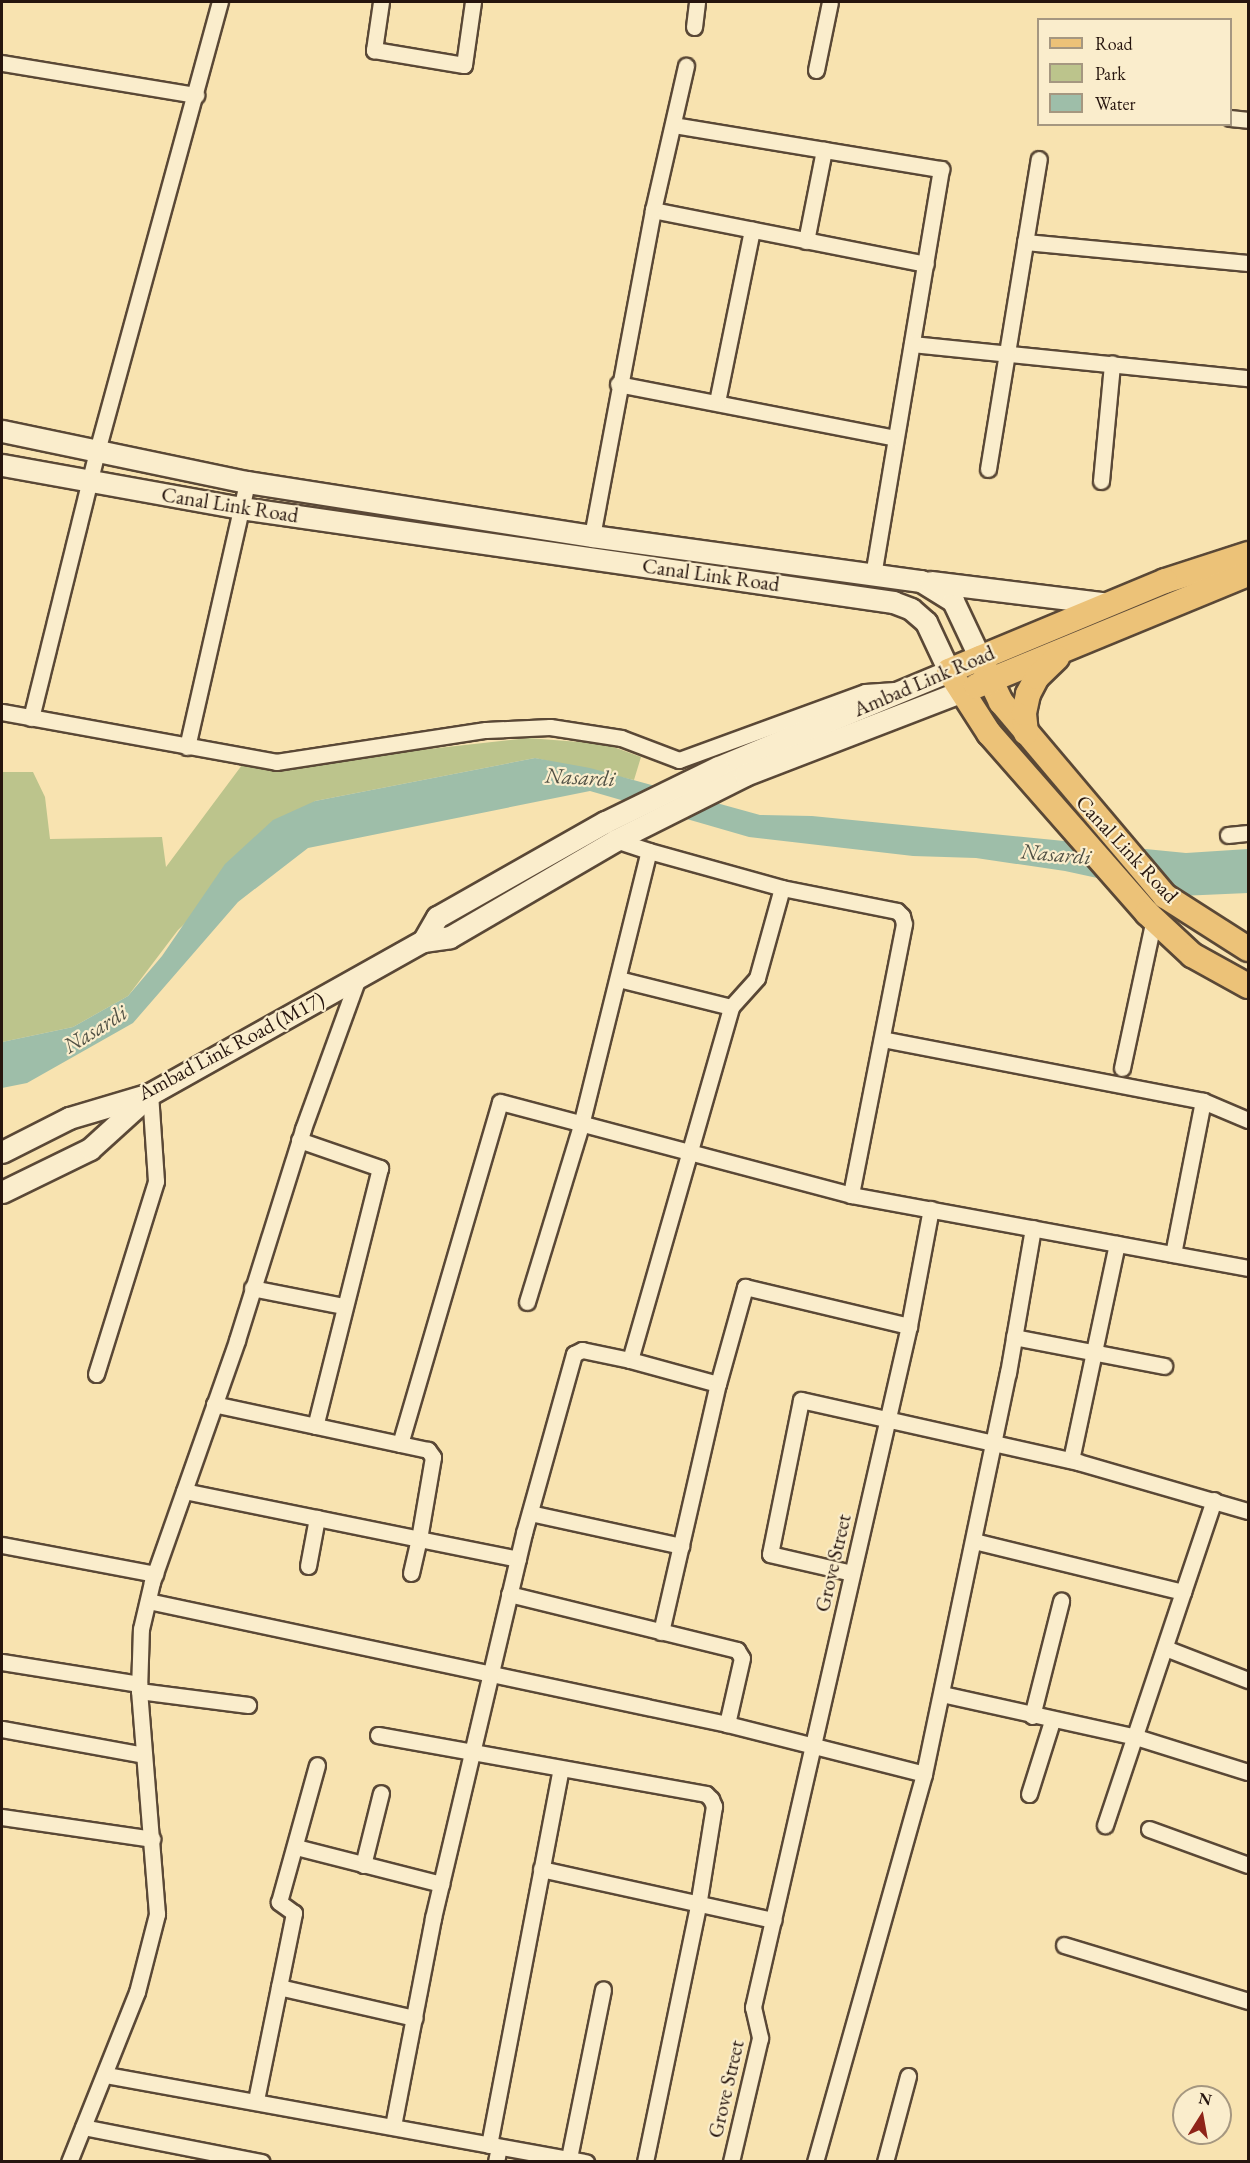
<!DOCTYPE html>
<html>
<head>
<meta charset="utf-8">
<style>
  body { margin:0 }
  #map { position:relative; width:1250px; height:2163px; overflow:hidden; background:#f8e3b0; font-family:"EB Garamond",serif }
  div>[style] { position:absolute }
  .green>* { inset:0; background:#bcc48c }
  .water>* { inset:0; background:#9ebea9 }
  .roads { filter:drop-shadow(2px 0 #5a4836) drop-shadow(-2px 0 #5a4836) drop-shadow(0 2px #5a4836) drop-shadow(0 -2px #5a4836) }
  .minor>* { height:15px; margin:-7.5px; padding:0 7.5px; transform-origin:7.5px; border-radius:7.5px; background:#faedcc }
  .secondary>* { height:21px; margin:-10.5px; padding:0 10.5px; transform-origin:10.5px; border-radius:10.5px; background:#faedcc }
  .primary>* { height:24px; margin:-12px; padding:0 12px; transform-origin:12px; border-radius:12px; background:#ecc278 }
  span { translate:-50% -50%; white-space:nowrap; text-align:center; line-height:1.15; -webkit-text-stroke:4.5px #faedcc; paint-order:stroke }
  .street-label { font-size:21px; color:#26150e }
  .water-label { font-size:22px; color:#505044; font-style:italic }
  .frame { position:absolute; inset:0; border:3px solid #26150e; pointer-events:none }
  .legend { position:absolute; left:1037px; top:18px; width:195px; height:108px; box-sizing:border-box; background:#faedcc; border:2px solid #a59780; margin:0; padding:8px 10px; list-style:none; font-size:18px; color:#26150e }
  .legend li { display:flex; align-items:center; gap:12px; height:30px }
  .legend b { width:30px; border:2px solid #a59780 }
  .north { position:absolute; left:1172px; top:2085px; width:60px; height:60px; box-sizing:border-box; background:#faedcc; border:2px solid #a59780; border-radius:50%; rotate:11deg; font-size:16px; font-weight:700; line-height:24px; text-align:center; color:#26150e }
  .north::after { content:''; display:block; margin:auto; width:21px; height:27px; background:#8f2418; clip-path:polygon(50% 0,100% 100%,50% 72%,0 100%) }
</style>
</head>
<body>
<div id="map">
  <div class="green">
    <div style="clip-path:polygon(528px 738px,605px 744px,641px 757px,634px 780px,535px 758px,315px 801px,178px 930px,128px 996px,73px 1027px,2px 1042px,2px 772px,33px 772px,45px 797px,50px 839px,162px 837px,166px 867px,242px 765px,294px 764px)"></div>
  </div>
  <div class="water">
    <div style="clip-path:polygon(535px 758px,590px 768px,760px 815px,812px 816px,1186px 853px,1248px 849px,1248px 893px,1180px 896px,1065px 871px,976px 858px,913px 856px,749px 837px,590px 791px,308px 848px,238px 902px,133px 1023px,27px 1083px,2px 1088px,2px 1042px,73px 1027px,128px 996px,162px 956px,225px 864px,273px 820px,315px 801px)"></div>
  </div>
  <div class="roads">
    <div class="minor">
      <div style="left:381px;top:2px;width:49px;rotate:98.3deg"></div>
      <div style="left:374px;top:50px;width:91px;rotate:9.5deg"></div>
      <div style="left:464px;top:65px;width:64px;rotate:-81.9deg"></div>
      <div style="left:694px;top:27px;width:25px;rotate:-83deg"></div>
      <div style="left:2px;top:63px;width:197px;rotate:9.4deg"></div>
      <div style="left:816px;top:70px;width:69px;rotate:-78.4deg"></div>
      <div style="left:1230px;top:118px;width:18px;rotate:6deg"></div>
      <div style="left:674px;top:125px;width:271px;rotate:9.4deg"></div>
      <div style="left:941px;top:169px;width:413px;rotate:99.5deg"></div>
      <div style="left:653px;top:210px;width:278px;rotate:11.2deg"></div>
      <div style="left:806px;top:241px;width:93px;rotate:-78.8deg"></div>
      <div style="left:1025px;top:242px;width:224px;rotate:5.4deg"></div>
      <div style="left:912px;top:344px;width:338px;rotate:5.8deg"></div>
      <div style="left:618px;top:384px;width:282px;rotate:11deg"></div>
      <div style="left:717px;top:402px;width:176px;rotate:-78.5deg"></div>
      <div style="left:988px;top:469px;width:314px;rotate:-80.7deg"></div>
      <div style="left:1101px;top:481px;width:118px;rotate:-84.6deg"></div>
      <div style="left:592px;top:536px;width:332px;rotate:-79.4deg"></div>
      <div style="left:653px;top:210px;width:148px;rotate:-77.1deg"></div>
      <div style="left:2px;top:712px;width:279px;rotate:10.3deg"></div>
      <div style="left:276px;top:762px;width:212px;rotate:-8.7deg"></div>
      <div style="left:486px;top:730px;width:64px;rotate:-2.7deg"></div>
      <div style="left:550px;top:727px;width:72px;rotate:8.8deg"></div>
      <div style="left:621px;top:738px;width:62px;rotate:20.8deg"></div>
      <div style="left:679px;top:760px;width:198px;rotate:-20.1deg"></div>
      <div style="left:865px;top:692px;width:30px;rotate:-4deg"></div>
      <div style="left:31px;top:718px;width:275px;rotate:-76.1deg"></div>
      <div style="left:97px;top:451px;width:466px;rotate:-74.7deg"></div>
      <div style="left:187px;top:747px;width:272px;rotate:-77.2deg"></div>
      <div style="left:1228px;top:835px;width:20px;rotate:-6deg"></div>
      <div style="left:649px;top:851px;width:138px;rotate:15.5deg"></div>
      <div style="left:782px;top:888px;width:117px;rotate:11.3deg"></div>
      <div style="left:897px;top:911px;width:7px;rotate:45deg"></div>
      <div style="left:902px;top:916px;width:8px;rotate:76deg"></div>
      <div style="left:904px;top:924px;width:276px;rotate:101.1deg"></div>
      <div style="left:851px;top:1195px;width:404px;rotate:10.4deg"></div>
      <div style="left:731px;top:1007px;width:39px;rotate:-48deg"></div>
      <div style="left:757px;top:978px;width:93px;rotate:-74.5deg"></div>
      <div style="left:882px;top:1039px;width:327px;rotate:10.9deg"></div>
      <div style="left:1203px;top:1101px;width:49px;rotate:22.9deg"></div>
      <div style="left:1122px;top:1068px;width:152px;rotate:-77.9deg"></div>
      <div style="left:299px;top:1140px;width:86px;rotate:19.1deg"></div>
      <div style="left:380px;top:1168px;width:266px;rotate:104.1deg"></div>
      <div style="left:1173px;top:1254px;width:156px;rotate:-78.9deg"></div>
      <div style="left:252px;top:1288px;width:94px;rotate:11.1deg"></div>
      <div style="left:527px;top:1302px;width:185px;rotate:-73deg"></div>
      <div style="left:581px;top:1125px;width:282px;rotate:-76.1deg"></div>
      <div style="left:649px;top:851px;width:35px;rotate:-162deg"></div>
      <div style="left:909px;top:1326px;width:119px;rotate:-79.4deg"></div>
      <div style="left:1014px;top:1337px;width:153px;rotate:10.9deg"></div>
      <div style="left:630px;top:1360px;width:91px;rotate:15.3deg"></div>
      <div style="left:718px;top:1384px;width:101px;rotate:-74.4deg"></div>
      <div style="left:745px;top:1287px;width:169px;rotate:13.4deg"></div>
      <div style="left:909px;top:1326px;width:699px;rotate:102.9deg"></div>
      <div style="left:753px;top:2007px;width:32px;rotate:77deg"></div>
      <div style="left:760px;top:2038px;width:127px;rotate:103.2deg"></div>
      <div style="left:96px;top:1374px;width:202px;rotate:-72.7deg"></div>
      <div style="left:156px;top:1181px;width:87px;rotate:-93.9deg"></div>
      <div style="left:400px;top:1444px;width:356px;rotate:-73.7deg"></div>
      <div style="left:500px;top:1102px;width:363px;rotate:14.8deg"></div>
      <div style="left:1071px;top:1460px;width:221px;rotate:-78deg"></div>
      <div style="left:184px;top:1491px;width:240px;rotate:11.5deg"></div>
      <div style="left:419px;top:1539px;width:83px;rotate:-80.3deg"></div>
      <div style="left:433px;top:1457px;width:9px;rotate:-126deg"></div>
      <div style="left:428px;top:1450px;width:219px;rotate:-167.9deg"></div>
      <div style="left:530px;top:1513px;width:155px;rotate:12.3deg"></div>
      <div style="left:974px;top:1541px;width:215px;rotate:13.7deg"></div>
      <div style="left:1183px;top:1592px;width:246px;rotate:108.5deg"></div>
      <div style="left:2px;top:1545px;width:156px;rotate:10.7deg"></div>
      <div style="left:308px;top:1566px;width:49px;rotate:-79.4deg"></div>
      <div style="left:411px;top:1573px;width:35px;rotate:-77deg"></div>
      <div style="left:419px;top:1539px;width:101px;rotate:11.4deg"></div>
      <div style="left:852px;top:1573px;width:84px;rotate:-167deg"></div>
      <div style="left:770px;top:1554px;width:157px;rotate:-78.6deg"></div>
      <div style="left:801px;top:1400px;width:284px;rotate:12.6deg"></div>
      <div style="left:1078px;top:1462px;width:177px;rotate:16.1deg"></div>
      <div style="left:1183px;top:1592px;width:97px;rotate:-71.4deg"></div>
      <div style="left:509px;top:1594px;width:235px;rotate:13.8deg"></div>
      <div style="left:737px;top:1650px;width:9px;rotate:58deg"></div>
      <div style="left:742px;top:1658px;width:68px;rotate:102.8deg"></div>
      <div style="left:148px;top:1601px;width:592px;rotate:11.99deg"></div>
      <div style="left:727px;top:1724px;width:203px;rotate:14.2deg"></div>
      <div style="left:924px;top:1774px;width:410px;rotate:-78.2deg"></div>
      <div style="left:1008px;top:1373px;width:147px;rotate:-80.2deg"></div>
      <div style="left:661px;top:1632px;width:254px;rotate:-77.1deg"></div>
      <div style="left:1165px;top:1648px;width:89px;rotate:21.1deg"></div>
      <div style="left:2px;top:1662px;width:139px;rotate:9.1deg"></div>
      <div style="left:139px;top:1691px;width:110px;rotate:7.3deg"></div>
      <div style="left:942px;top:1694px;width:199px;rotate:12.5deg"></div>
      <div style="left:1136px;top:1737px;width:117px;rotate:17.4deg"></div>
      <div style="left:1032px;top:1716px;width:119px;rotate:-75.8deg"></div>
      <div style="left:2px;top:1729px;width:144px;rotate:10.4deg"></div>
      <div style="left:378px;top:1735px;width:333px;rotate:10.2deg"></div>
      <div style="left:706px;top:1794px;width:7px;rotate:45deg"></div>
      <div style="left:711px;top:1799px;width:8px;rotate:67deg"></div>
      <div style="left:714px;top:1806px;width:101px;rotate:99.1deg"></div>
      <div style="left:698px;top:1906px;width:261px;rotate:101.7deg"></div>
      <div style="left:1029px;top:1794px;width:77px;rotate:-72.5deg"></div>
      <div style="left:2px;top:1817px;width:152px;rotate:8.3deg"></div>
      <div style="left:1149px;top:1829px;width:105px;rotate:20deg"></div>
      <div style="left:296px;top:1847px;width:150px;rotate:14.3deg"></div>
      <div style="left:363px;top:1865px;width:74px;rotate:-76deg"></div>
      <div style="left:541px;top:1869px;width:238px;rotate:12.4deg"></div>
      <div style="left:1064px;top:1945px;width:192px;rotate:16.9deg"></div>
      <div style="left:279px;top:1987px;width:139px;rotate:12.9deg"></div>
      <div style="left:106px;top:2075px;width:488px;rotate:10.3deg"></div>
      <div style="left:256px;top:2100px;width:191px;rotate:-78.5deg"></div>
      <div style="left:294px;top:1913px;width:19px;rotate:-144deg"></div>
      <div style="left:279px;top:1902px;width:142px;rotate:-74.5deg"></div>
      <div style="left:393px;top:2126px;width:212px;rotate:-79.1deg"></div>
      <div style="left:433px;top:1918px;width:396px;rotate:-76.7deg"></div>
      <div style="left:524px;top:1533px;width:186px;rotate:-74.4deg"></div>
      <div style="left:574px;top:1354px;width:9px;rotate:-27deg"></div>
      <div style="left:582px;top:1350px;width:49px;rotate:11.8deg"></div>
      <div style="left:630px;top:1360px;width:367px;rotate:-74deg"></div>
      <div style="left:731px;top:1007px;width:115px;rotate:-166deg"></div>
      <div style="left:83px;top:2127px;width:182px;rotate:11.1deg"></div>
      <div style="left:489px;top:2145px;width:383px;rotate:-79.2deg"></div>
      <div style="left:569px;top:2158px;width:172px;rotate:-78.6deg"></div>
      <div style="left:69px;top:2162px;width:183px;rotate:-68.2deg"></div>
      <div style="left:137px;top:1992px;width:81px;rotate:-75.6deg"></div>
      <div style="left:157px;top:1914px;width:224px;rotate:-94.6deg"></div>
      <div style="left:139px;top:1691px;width:62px;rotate:-88.2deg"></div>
      <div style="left:141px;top:1629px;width:48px;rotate:-76.8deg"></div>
      <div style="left:152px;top:1582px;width:256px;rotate:-70.6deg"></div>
      <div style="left:237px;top:1340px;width:221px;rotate:-72.6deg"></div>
      <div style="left:303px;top:1129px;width:161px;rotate:-70deg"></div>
      <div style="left:496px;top:2162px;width:15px;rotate:-79deg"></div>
      <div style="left:815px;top:2162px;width:403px;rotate:-74.3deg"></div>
      <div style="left:885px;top:2162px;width:89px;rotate:-75deg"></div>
    </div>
    <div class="secondary">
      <div style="left:2px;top:431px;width:250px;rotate:11.8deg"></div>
      <div style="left:247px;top:482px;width:349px;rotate:8.9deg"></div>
      <div style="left:592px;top:536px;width:332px;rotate:7.8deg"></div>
      <div style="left:921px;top:581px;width:38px;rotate:32deg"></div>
      <div style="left:953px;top:601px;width:63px;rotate:64.7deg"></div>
      <div style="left:2px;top:465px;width:243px;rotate:10.2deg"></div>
      <div style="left:241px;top:508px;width:659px;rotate:8.2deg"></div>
      <div style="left:893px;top:602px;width:19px;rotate:21deg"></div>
      <div style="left:911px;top:609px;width:20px;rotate:41deg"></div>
      <div style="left:926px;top:622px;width:54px;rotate:64.9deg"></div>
      <div style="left:949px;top:671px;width:250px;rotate:157.4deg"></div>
      <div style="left:718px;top:767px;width:126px;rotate:154deg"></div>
      <div style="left:605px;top:822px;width:193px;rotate:150.5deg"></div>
      <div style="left:437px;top:917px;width:28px;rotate:120deg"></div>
      <div style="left:931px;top:582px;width:179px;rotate:7deg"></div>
      <div style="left:2px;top:1152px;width:75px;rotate:-26.9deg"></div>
      <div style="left:69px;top:1118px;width:84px;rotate:-16.5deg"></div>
      <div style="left:150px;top:1094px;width:313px;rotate:-29.3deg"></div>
      <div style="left:423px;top:941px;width:27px;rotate:-8deg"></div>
      <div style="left:450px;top:937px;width:192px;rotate:-30.3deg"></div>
      <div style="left:616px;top:840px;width:144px;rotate:-26.7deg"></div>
      <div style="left:745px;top:775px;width:230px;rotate:-21.1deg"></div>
      <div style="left:2px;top:1192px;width:98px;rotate:-26deg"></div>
      <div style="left:90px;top:1149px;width:74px;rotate:-42.3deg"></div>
    </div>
    <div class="primary">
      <div style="left:1248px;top:554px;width:87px;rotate:162deg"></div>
      <div style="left:1165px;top:581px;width:234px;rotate:157.4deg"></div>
      <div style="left:949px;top:671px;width:74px;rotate:57.2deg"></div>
      <div style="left:989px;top:733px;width:240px;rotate:48.7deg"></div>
      <div style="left:1147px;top:913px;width:62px;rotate:43deg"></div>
      <div style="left:1192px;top:955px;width:64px;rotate:29deg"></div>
      <div style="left:980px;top:658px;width:49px;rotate:64.5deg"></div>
      <div style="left:1001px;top:702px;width:254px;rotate:49.8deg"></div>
      <div style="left:1165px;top:896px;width:98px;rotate:32.6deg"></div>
      <div style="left:976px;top:686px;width:294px;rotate:-22.4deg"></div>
      <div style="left:1026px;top:733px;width:20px;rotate:-96deg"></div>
      <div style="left:1024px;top:713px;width:19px;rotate:-78deg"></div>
      <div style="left:1028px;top:694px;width:19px;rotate:-62deg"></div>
      <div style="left:1037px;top:677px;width:28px;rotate:-44deg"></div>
    </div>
  </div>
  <div class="street-label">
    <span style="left:230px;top:505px;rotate:9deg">Canal Link Road</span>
    <span style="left:711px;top:575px;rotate:8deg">Canal Link Road</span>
    <span style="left:924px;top:681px;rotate:-23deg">Ambad Link Road</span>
    <span style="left:1127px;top:849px;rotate:47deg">Canal Link Road</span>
    <span style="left:231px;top:1046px;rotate:-28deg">Ambad Link Road (M17)</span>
    <span style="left:833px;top:1563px;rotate:-77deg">Grove Street</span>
    <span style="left:726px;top:2089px;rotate:-77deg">Grove Street</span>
  </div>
  <div class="water-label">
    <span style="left:580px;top:777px;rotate:3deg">Nasardi</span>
    <span style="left:1056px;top:854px;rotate:5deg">Nasardi</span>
    <span style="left:95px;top:1029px;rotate:-32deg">Nasardi</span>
  </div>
  <div class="frame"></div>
  <ul class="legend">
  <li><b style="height:8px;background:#ecc278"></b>Road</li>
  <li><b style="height:16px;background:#bcc48c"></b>Park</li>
  <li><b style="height:16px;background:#9ebea9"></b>Water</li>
  </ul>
  <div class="north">N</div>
</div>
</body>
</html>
